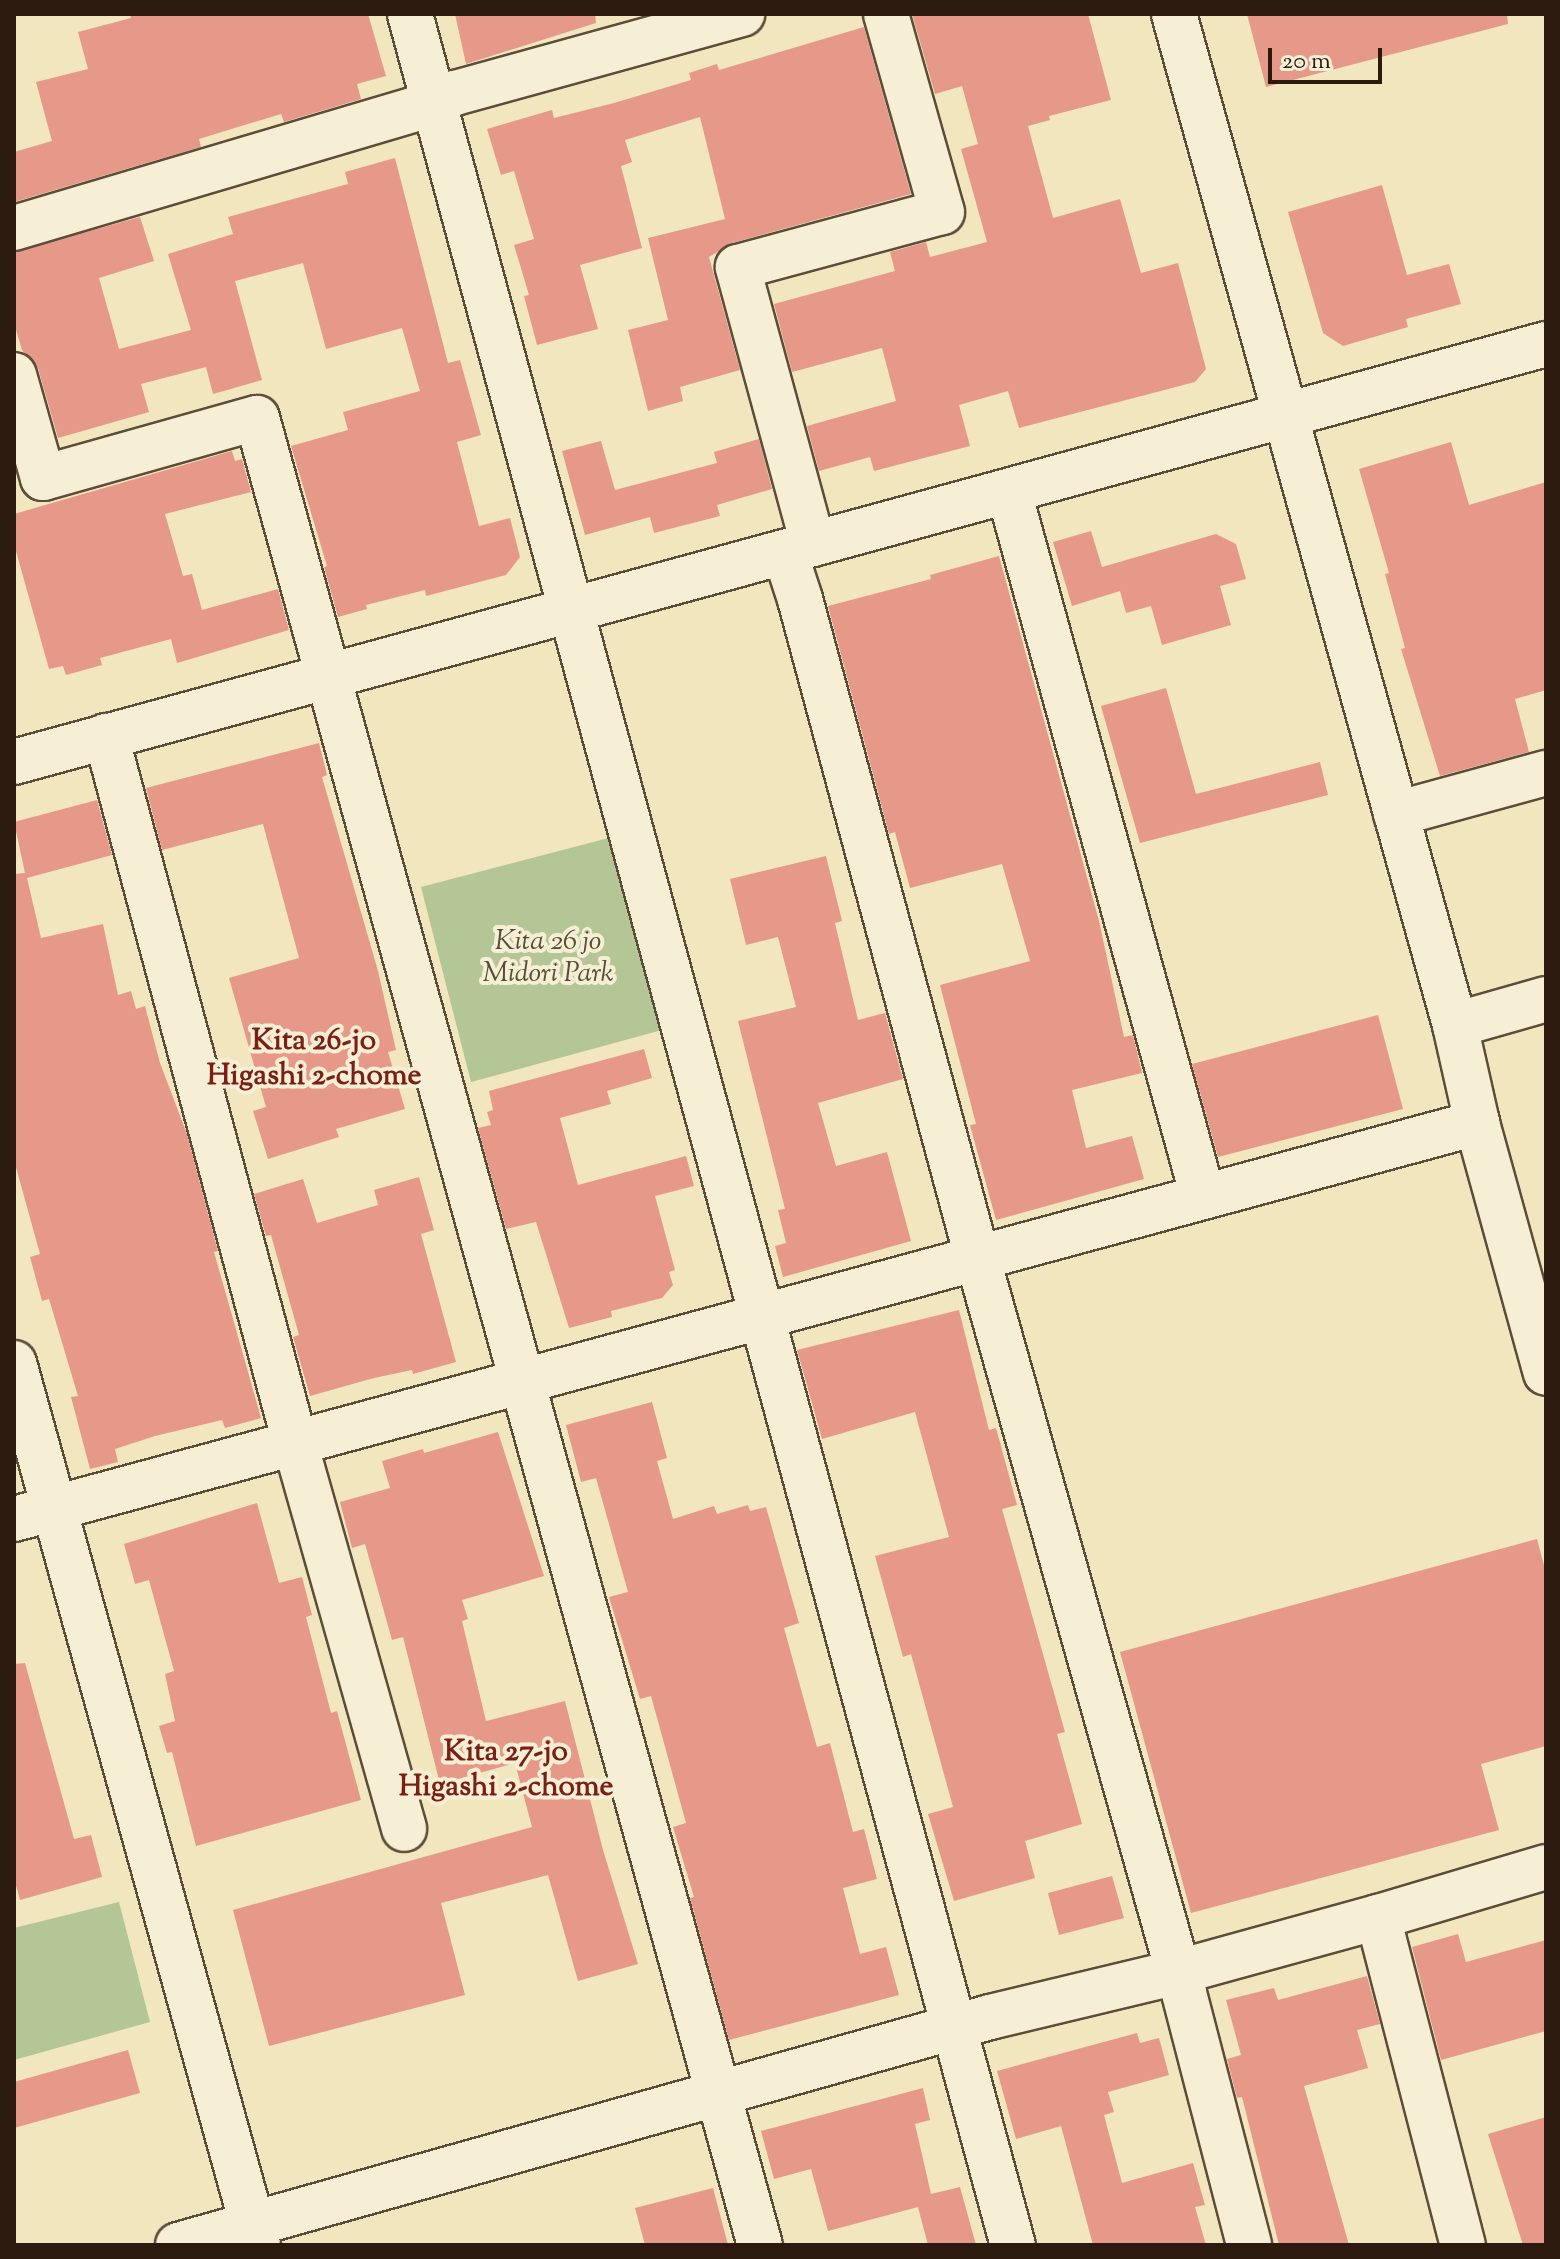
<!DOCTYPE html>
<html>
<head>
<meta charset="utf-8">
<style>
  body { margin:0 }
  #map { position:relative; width:1560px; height:2259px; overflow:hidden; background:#f1e6be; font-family:"Sorts Mill Goudy",serif }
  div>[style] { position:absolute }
  .green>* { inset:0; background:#b4c696 }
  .building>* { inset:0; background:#e69988 }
  .roads { filter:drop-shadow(2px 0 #5c4d39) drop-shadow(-2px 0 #5c4d39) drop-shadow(0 2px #5c4d39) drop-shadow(0 -2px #5c4d39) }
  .minor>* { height:44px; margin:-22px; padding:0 22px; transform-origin:22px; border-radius:22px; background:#f6efd5 }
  span { translate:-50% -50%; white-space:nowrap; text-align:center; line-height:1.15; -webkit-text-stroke:8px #f6efd5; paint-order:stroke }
  .park-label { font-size:28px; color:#544e36; font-style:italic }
  .neighbourhood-label { font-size:30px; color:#7a1f14; font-weight:700 }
  .frame { position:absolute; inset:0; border:16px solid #2b1a0d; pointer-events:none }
  .scale { position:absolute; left:1268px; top:48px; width:114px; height:36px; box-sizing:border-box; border:4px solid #2b1a0d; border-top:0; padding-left:10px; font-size:24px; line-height:28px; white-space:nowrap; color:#2b1a0d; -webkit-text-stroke:6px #f6efd5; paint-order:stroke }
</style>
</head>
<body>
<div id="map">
  <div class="green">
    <div style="clip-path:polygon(620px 835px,673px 1027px,471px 1082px,421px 887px)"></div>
    <div style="clip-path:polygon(119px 1902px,150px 2022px,14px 2060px,14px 1928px)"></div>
  </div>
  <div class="building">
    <div style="clip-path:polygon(130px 14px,368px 14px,386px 76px,357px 84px,361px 99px,284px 122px,281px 114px,199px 139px,201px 147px,14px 202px,14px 152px,52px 141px,36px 82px,88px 69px,78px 32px,131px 18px)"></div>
    <div style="clip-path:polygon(455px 14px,595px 14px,596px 23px,466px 64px)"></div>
    <div style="clip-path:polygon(912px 14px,1088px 14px,1111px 100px,1049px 116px,1050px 120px,1028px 126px,1053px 218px,1120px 199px,1141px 273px,1178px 263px,1206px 369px,1195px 382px,1019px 428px,1008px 391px,959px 405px,970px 446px,874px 471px,870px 457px,819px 471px,807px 426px,896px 401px,882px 348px,792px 372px,774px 304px,895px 271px,890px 252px,926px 242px,930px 257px,987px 242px,961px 149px,978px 144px,962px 86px,935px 94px)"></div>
    <div style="clip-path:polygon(1247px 14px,1507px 14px,1508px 24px,1266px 87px)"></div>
    <div style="clip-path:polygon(864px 27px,911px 194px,732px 243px,709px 257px,740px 370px,680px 387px,683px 401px,648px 411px,628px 330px,668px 320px,648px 238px,725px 219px,700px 117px,625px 140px,632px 162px,621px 166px,642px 248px,580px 265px,598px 329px,537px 345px,524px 296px,529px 295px,514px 245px,534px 239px,514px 171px,501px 175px,487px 129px,552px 110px,554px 118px,614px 103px,691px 80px,689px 73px,717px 64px,719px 70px)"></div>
    <div style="clip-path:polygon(395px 158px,448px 363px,460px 360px,481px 435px,457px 442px,479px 526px,510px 518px,520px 557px,506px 575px,426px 596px,425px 590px,366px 605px,367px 609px,338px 617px,324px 567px,327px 566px,291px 446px,348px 430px,343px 412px,420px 391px,402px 328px,326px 349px,303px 263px,235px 281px,262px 380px,213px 394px,206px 367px,141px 384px,149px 412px,58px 438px,38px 368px,22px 350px,14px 323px,14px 252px,140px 217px,154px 261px,99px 278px,119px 349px,191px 330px,168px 254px,233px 234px,228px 217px,348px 184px,345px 172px)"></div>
    <div style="clip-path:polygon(1382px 185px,1407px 275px,1449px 264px,1461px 304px,1406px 319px,1408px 327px,1343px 346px,1323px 333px,1288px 212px)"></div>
    <div style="clip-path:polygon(759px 439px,772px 489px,717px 505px,720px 516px,654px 533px,650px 517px,585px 535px,562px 451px,601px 441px,615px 490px,717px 463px,714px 452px)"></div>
    <div style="clip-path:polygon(1451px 442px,1469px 505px,1546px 482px,1546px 690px,1515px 699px,1529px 752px,1440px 776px,1401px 649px,1405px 648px,1385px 574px,1389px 573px,1359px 469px)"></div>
    <div style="clip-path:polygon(232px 451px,235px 461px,242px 459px,251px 492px,165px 514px,183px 576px,192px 574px,202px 610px,278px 589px,289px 630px,177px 663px,171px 639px,100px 658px,102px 665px,66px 675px,63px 666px,49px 669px,14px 544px,14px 514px)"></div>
    <div style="clip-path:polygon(1091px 531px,1102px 567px,1216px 534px,1236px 544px,1246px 579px,1220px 586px,1231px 625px,1162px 645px,1151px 606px,1126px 613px,1120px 591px,1072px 606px,1053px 542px)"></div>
    <div style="clip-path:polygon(999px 556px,1099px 921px,1124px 1037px,1133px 1035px,1142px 1073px,1072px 1090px,1086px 1148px,1132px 1136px,1144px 1179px,996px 1220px,970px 1125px,976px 1124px,940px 985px,1030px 961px,1002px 864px,910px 888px,895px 832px,889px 834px,828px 606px,931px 579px,930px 575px)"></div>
    <div style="clip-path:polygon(1166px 688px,1196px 794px,1320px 762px,1328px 795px,1140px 843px,1101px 706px)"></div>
    <div style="clip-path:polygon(319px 743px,327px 775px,322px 777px,378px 971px,396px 1050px,388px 1052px,405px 1109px,336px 1129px,339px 1137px,268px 1159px,253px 1111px,266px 1107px,229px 978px,299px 958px,263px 824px,162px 850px,146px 788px)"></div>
    <div style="clip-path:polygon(97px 800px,112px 855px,27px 878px,41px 938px,103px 924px,118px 995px,131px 991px,136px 1009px,145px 1006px,160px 1063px,187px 1134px,218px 1251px,214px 1252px,261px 1418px,225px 1428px,222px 1420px,155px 1436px,115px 1449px,118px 1462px,90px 1469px,71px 1397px,78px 1396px,49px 1299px,42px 1301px,30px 1257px,40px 1254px,14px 1160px,14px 874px,25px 873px,14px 822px)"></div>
    <div style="clip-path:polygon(826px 856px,842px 921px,835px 923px,858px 1020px,885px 1013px,903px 1079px,818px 1103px,836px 1166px,887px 1152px,911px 1241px,783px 1277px,775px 1246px,786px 1243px,778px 1210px,785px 1209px,738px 1021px,796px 1007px,778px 937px,746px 945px,730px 879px)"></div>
    <div style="clip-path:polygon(1378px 1015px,1403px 1109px,1218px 1157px,1192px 1064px)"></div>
    <div style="clip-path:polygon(644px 1049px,652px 1078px,607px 1091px,611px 1104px,560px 1118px,578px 1185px,686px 1156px,694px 1186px,655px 1196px,675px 1270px,669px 1272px,673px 1285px,662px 1298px,611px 1311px,612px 1317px,569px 1328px,536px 1222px,506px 1229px,478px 1128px,491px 1125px,487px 1112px,493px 1110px,489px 1091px)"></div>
    <div style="clip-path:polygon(419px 1177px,434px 1230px,421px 1234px,456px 1362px,413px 1374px,412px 1370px,374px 1378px,310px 1396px,293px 1337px,299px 1335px,271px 1235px,266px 1236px,254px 1194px,303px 1179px,317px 1223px,378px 1205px,374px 1190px)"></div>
    <div style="clip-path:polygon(959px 1310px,989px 1430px,996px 1428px,1017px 1505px,1002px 1509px,1065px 1732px,1057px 1734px,1082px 1824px,1025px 1841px,1035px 1878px,954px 1901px,928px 1814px,953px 1807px,911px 1654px,903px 1657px,875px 1556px,949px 1537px,915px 1412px,822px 1439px,797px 1350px)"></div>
    <div style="clip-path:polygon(652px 1402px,667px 1458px,657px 1461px,673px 1519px,714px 1506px,717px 1514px,748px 1505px,750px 1511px,766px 1507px,799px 1623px,784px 1628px,817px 1747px,830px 1743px,853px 1832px,864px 1829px,877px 1879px,843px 1888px,860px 1954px,886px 1947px,899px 1995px,729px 2040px,690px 1898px,694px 1897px,673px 1827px,686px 1823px,651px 1696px,640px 1699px,609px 1597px,628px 1592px,596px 1478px,581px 1482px,566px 1425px)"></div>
    <div style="clip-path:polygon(498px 1432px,544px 1576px,462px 1600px,468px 1619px,462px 1621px,486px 1721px,565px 1701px,603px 1850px,638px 1964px,578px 1981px,548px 1875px,441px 1903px,465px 1995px,269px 2046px,233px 1910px,532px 1827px,515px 1763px,440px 1784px,403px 1637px,392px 1640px,365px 1544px,352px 1548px,340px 1502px,390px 1488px,382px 1461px,423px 1449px,424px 1453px)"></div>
    <div style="clip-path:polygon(257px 1503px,279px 1583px,302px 1577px,312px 1615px,306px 1617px,331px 1713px,337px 1711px,361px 1800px,196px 1846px,172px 1752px,167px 1753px,159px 1726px,175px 1721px,165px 1674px,174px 1671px,149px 1580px,135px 1584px,124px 1544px)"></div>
    <div style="clip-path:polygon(1537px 1539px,1546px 1573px,1546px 1746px,1481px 1764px,1499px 1830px,1191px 1913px,1120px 1652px)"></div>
    <div style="clip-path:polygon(25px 1663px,74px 1839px,91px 1835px,102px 1877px,20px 1900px,14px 1878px,14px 1664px)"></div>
    <div style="clip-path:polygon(1112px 1876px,1124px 1918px,1059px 1935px,1048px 1893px)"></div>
    <div style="clip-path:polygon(1458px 1934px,1466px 1962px,1546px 1940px,1546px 2031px,1441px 2060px,1412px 1947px)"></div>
    <div style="clip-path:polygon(1367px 1976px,1380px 2024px,1357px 2030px,1368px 2068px,1304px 2086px,1349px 2245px,1279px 2245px,1242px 2097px,1237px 2098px,1227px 2059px,1241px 2055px,1226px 2000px,1274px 1988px,1278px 2000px)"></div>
    <div style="clip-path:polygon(1137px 2033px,1140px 2043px,1159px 2038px,1169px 2075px,1108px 2092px,1114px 2112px,1104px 2115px,1122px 2183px,1193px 2163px,1205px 2205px,1195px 2207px,1206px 2245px,1093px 2245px,1061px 2126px,1016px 2139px,997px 2071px)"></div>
    <div style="clip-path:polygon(128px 2050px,140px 2093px,14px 2128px,14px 2082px)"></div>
    <div style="clip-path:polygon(923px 2088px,930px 2120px,915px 2124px,931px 2194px,960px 2187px,976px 2245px,928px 2245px,918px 2207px,828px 2231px,811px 2169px,774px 2179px,761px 2131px)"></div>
    <div style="clip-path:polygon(1546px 2117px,1546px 2245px,1523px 2245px,1488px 2134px)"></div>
    <div style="clip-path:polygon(713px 2188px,728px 2245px,645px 2245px,635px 2208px)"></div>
  </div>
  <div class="roads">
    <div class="minor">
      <div style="left:410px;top:14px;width:2311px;rotate:74.88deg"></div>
      <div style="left:1174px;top:14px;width:1049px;rotate:74.47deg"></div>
      <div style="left:1455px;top:1025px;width:100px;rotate:77.3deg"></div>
      <div style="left:1477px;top:1123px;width:259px;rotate:74.6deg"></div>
      <div style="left:14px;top:228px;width:437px;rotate:-16.5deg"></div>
      <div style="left:433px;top:104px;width:25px;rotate:-27deg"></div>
      <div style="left:455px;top:93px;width:298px;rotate:-15.4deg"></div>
      <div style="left:14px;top:375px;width:107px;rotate:74.3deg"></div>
      <div style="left:43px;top:478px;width:222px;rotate:-15.7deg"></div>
      <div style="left:257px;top:418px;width:1895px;rotate:74.61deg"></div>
      <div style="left:1009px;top:492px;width:731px;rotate:74.61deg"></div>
      <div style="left:813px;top:544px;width:287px;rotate:-105.2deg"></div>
      <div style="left:738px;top:267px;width:211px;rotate:-15.1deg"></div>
      <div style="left:942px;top:212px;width:206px;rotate:-105.8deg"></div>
      <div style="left:785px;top:553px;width:48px;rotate:71.9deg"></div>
      <div style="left:800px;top:599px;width:654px;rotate:74.94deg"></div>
      <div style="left:970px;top:1231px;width:791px;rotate:74.31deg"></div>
      <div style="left:1184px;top:1993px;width:260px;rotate:75.5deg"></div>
      <div style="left:106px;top:736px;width:732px;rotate:75.03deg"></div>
      <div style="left:295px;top:1443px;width:401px;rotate:74.2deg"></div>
      <div style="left:14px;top:762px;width:1588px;rotate:-15.26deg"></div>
      <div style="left:1396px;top:814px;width:156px;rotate:-15.3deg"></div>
      <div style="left:1455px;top:1025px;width:95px;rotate:-15.9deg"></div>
      <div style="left:14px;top:1363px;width:915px;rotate:74.54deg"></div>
      <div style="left:14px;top:1519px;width:1516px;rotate:-15.15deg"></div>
      <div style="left:1378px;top:1917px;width:339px;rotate:75.5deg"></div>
      <div style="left:178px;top:2245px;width:843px;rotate:-15.68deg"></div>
      <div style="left:990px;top:2017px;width:193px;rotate:-13.5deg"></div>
      <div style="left:1178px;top:1972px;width:207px;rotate:-15.4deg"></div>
      <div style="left:1378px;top:1917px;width:175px;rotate:-16.6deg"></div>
    </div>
  </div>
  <div class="park-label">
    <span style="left:548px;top:958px">Kita 26 jo<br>Midori Park</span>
  </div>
  <div class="neighbourhood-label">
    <span style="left:314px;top:1059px">Kita 26-jo<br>Higashi 2-chome</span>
    <span style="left:506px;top:1770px">Kita 27-jo<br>Higashi 2-chome</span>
  </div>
  <div class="frame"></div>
  <div class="scale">20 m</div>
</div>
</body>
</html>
